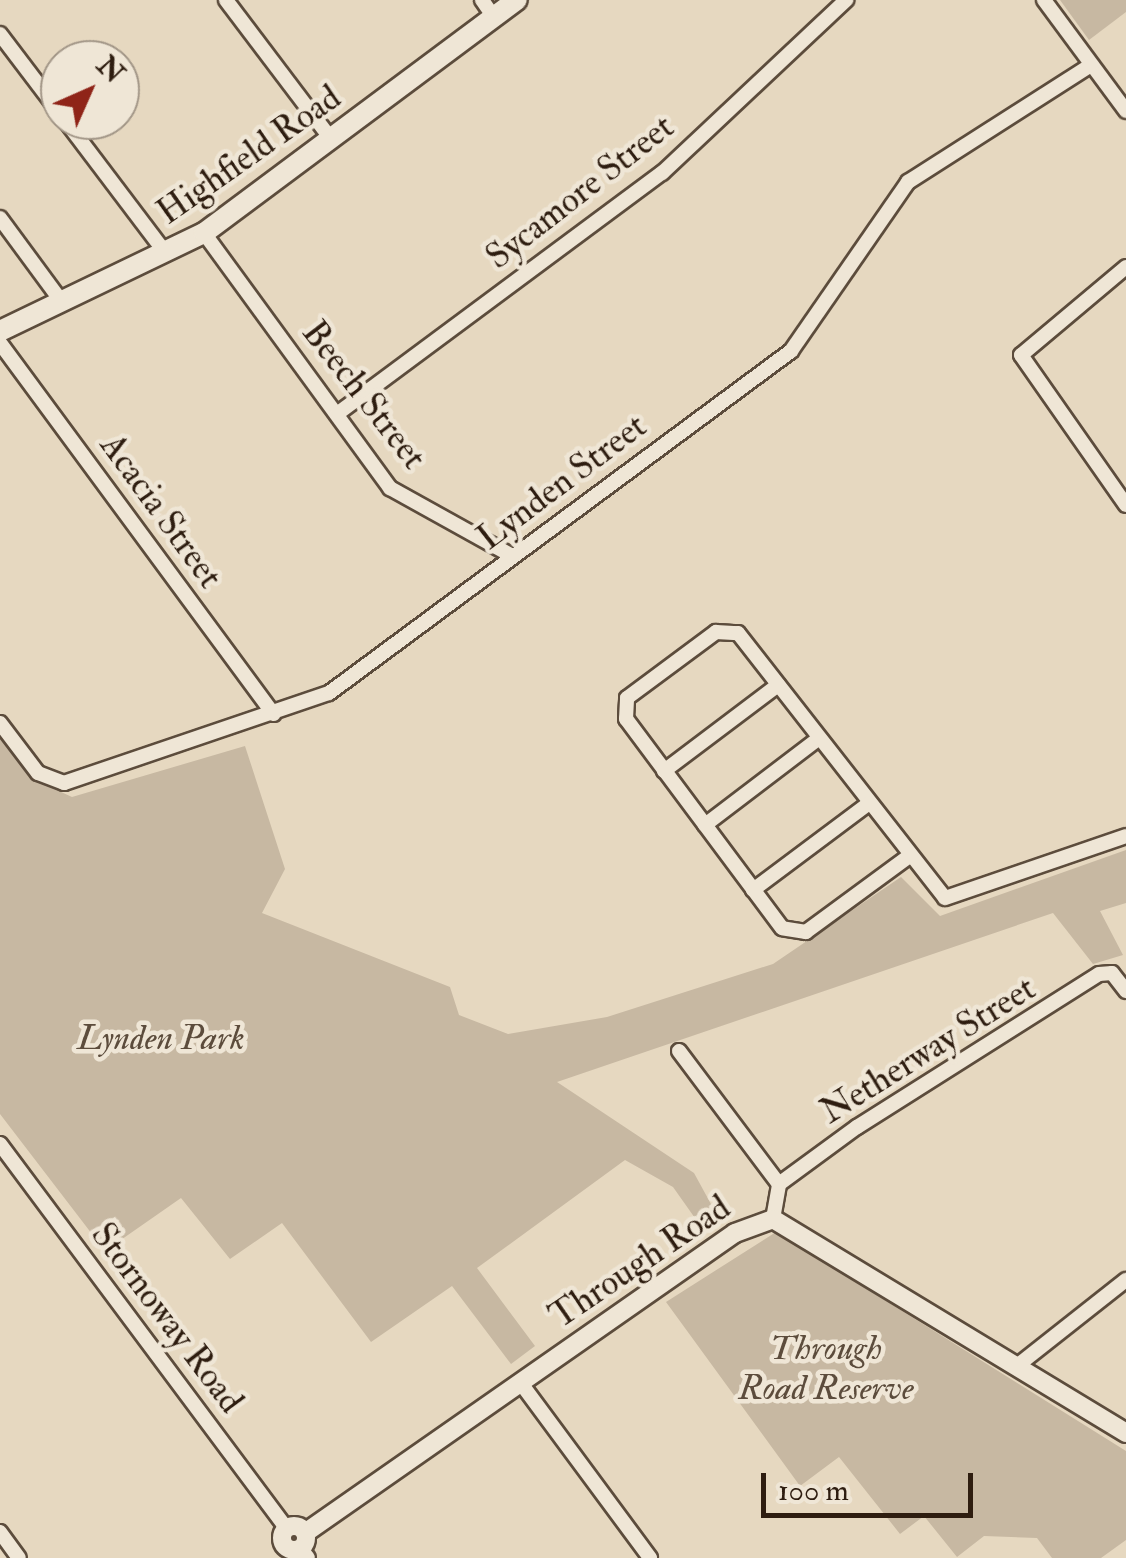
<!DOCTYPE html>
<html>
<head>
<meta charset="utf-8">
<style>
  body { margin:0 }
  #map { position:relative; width:1126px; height:1558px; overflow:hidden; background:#e6d8c0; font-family:"IM FELL Double Pica",serif }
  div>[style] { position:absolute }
  .green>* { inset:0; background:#c7b8a2 }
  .roads { filter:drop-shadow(2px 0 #5c4c3c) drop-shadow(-2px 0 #5c4c3c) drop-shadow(0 2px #5c4c3c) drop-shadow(0 -2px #5c4c3c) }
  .minor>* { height:14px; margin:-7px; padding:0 7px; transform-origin:7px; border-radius:7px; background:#efe6d6 }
  .tertiary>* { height:18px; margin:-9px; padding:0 9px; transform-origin:9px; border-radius:9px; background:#efe6d6 }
  .tertiary>.ring { margin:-9px; padding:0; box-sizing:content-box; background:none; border:18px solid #efe6d6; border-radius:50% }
  .secondary>* { height:20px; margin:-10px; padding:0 10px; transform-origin:10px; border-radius:10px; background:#efe6d6 }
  span { translate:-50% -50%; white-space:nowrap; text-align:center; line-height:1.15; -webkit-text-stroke:9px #efe6d6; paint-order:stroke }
  .street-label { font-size:35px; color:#2e1d10 }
  .park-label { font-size:35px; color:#5c4c3c; font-style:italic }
  .north { position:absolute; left:40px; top:40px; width:100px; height:100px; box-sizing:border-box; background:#efe6d6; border:2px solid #a29687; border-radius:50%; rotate:45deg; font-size:28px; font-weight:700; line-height:40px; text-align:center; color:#2e1d10 }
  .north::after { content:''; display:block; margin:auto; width:35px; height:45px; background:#8f2418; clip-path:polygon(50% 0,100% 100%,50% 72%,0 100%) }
  .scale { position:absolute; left:761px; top:1473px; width:212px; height:45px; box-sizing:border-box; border:5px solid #2e1d10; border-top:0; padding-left:12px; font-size:30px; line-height:35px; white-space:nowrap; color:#2e1d10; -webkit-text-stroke:8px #efe6d6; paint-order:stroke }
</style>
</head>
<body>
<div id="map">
  <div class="green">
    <div style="clip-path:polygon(1060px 0,1126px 0,1126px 12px,1089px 40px)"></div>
    <div style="clip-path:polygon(0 735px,35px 780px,72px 797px,245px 746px,285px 869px,262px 913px,450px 987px,459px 1015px,508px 1034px,607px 1017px,773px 964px,901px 877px,940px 916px,1126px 850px,1126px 903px,1100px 911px,1123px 955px,1093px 964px,1053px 913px,557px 1082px,694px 1173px,717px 1215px,702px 1228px,673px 1187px,625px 1160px,477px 1268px,535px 1346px,511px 1364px,452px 1286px,371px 1342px,282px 1223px,230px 1259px,181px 1198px,105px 1251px,0 1114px)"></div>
    <div style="clip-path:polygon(776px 1232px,1126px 1451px,1126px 1540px,1101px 1558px,1052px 1558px,1037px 1538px,984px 1536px,957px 1557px,924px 1516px,900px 1534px,839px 1457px,800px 1486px,666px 1302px)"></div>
  </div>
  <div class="roads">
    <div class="minor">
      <div style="left:226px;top:0;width:174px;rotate:52.9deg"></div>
      <div style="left:482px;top:0;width:21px;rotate:55deg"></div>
      <div style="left:1044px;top:0;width:138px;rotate:53.5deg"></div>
      <div style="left:0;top:34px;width:99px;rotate:52.8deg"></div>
      <div style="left:65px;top:120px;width:166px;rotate:52.9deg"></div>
      <div style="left:0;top:218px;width:99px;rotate:53.6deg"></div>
      <div style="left:204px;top:233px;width:316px;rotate:53.9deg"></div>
      <div style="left:390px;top:488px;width:140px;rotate:29.1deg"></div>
      <div style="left:1126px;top:267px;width:137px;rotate:140deg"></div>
      <div style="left:1021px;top:355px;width:183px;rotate:55deg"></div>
      <div style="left:0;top:343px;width:461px;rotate:53.6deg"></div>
      <div style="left:337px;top:414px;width:405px;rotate:-36.6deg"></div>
      <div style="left:662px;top:173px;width:253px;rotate:-43.2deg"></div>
      <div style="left:0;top:723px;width:63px;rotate:52.8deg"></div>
      <div style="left:38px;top:773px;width:28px;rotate:21deg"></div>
      <div style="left:64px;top:783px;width:280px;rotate:-18.8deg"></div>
      <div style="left:329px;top:693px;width:575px;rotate:-36.51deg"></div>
      <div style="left:791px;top:351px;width:206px;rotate:-55.3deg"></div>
      <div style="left:908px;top:182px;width:217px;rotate:-32.6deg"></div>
      <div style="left:664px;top:771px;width:143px;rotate:-37deg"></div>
      <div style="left:705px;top:825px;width:142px;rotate:-37.3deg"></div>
      <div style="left:908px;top:857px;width:127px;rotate:143.7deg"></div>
      <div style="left:806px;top:932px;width:24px;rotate:-171deg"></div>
      <div style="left:782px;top:928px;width:261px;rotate:-126.7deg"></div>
      <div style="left:626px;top:719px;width:21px;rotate:-87deg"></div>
      <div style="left:627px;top:698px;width:111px;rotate:-36.6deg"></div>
      <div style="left:716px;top:632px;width:22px;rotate:3deg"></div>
      <div style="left:738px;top:633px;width:336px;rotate:52deg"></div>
      <div style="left:945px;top:898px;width:191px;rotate:-18.9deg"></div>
      <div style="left:753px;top:890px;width:144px;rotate:-36.8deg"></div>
      <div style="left:679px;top:1051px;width:166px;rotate:53.1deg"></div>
      <div style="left:0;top:1144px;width:479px;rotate:53.3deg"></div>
      <div style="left:773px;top:1219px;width:36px;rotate:-80deg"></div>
      <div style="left:779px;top:1184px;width:97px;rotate:-36.2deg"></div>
      <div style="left:857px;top:1127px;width:286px;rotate:-32.3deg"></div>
      <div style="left:1099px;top:974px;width:13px;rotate:-4deg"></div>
      <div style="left:1112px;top:973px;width:23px;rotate:52deg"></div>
      <div style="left:1017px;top:1366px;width:139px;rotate:-38.3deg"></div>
      <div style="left:520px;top:1382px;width:219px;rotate:53.5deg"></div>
      <div style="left:0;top:1532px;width:32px;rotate:54deg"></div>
      <div style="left:301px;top:1549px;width:11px;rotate:52deg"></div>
    </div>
    <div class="tertiary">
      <div class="ring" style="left:282px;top:1526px;width:6px;height:6px"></div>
      <div style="left:305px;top:1533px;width:524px;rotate:-34.9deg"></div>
      <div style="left:735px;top:1233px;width:40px;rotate:-20.2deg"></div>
      <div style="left:773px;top:1219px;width:413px;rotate:31.2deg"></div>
    </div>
    <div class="secondary">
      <div style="left:0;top:331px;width:226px;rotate:-25.7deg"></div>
      <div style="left:204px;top:233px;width:390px;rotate:-36.7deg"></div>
    </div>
  </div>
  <div class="street-label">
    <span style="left:249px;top:155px;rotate:-35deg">Highfield Road</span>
    <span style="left:580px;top:192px;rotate:-38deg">Sycamore Street</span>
    <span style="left:364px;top:395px;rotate:52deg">Beech Street</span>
    <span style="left:562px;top:482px;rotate:-37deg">Lynden Street</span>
    <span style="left:161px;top:511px;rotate:54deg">Acacia Street</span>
    <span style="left:928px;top:1050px;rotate:-32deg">Netherway Street</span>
    <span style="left:640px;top:1262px;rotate:-34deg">Through Road</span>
    <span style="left:167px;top:1318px;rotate:53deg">Stornoway Road</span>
  </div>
  <div class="park-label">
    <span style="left:161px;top:1038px">Lynden Park</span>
    <span style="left:826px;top:1368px">Through<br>Road Reserve</span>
  </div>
  <div class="north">N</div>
  <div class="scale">100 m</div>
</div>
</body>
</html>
